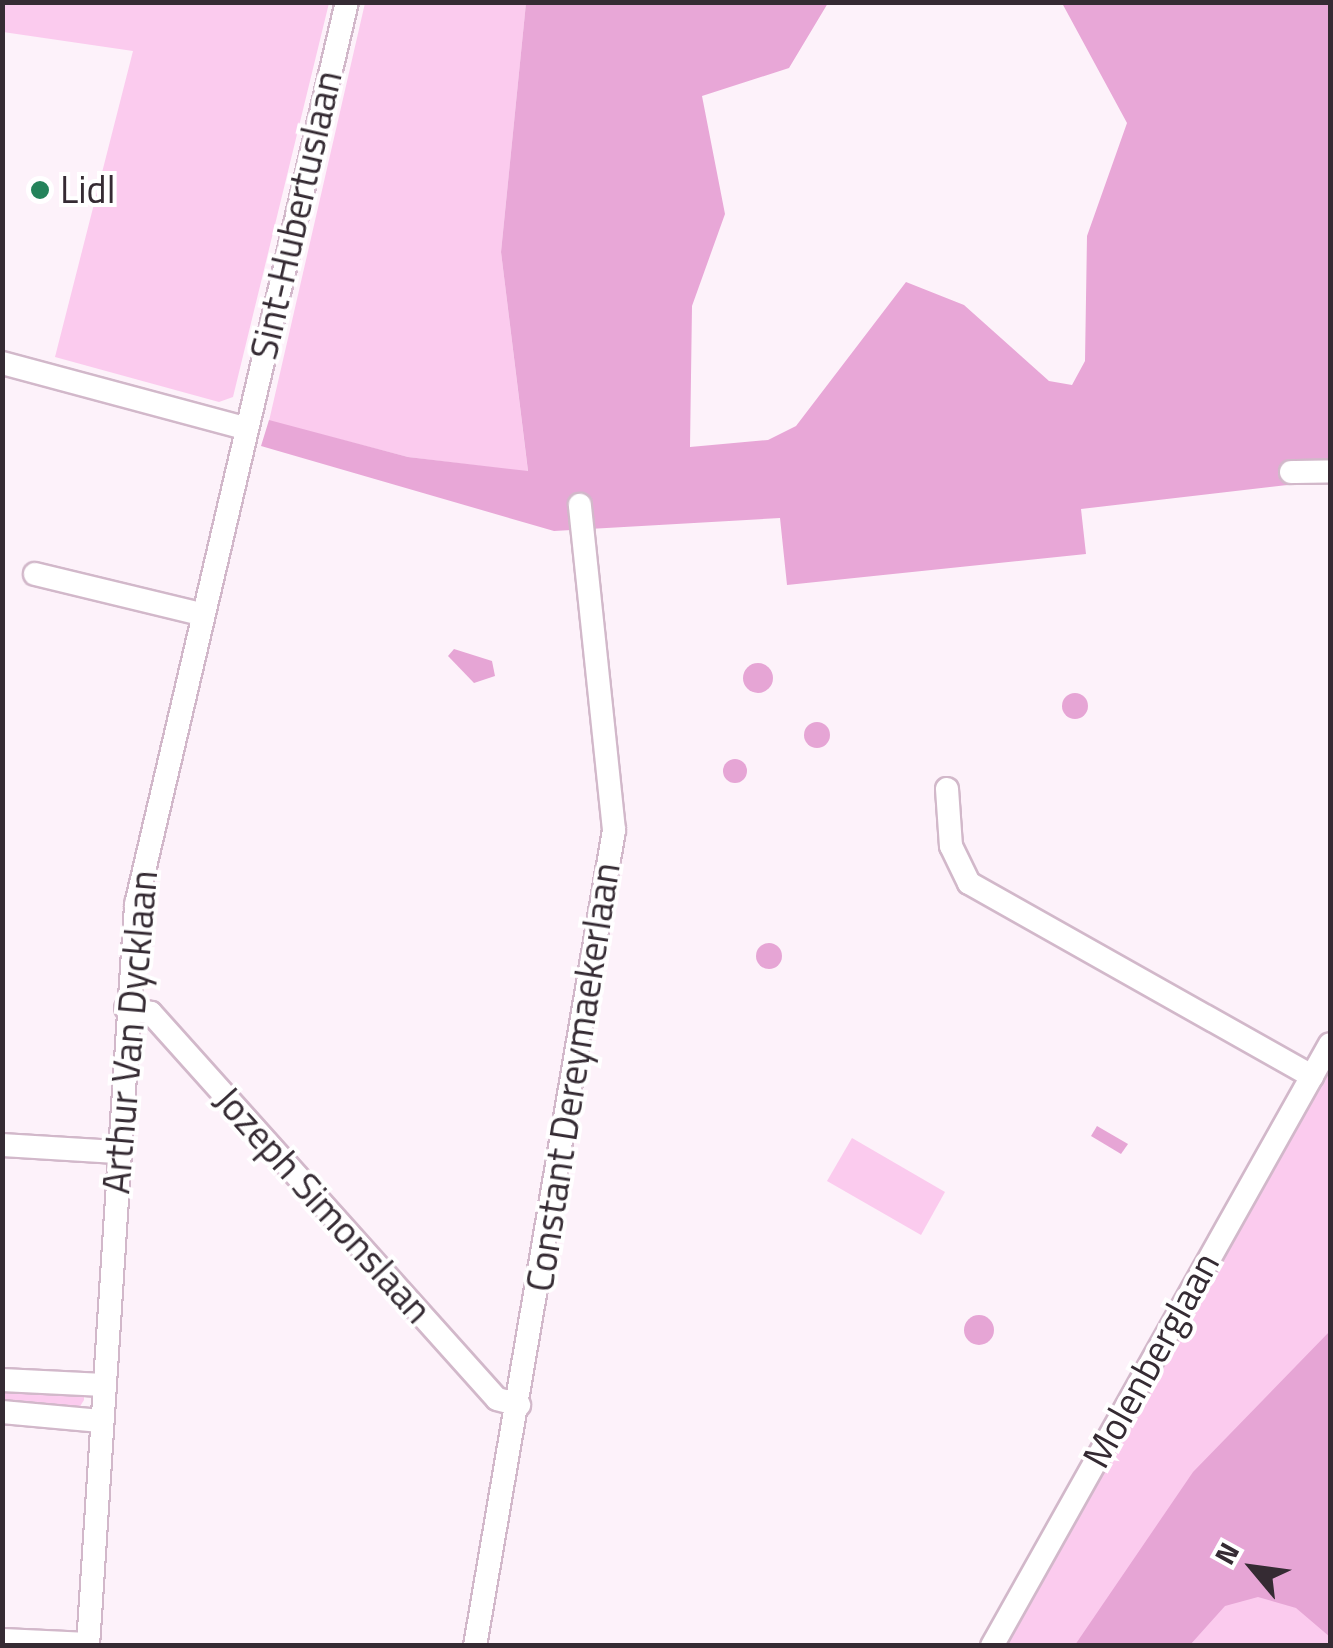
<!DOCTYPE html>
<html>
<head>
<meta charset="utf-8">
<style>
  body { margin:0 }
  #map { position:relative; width:1333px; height:1648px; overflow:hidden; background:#fdf2fa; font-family:"Titillium Web",sans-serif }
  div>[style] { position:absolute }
  .green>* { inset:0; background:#fbcbee }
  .forest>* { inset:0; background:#e8a7d7 }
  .water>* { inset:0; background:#e6a5d5 }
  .round { border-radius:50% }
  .roads { filter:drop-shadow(2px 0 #d2b8ca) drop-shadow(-2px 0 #d2b8ca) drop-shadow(0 2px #d2b8ca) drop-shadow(0 -2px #d2b8ca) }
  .minor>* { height:22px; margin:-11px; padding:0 11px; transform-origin:11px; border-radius:11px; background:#fff }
  .dots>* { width:28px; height:28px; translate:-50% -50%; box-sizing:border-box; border:5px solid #fff; border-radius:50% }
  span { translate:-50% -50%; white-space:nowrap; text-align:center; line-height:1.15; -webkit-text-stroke:8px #fff; paint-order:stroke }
  .poi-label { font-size:38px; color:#352b33 }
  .left { translate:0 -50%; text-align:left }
  .street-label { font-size:38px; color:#352b33 }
  .frame { position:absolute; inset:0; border:5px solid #352b33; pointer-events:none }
  .north { position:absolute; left:1203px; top:1518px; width:100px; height:100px; -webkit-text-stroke:8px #fff; paint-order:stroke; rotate:299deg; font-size:28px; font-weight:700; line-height:40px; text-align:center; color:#352b33 }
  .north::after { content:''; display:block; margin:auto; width:35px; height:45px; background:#352b33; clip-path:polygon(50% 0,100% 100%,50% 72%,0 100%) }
</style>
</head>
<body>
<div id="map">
  <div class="green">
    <div style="clip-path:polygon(3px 2px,329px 3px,233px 397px,219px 402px,55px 357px,133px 51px,3px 32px)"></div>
    <div style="clip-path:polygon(365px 3px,526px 3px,501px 252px,528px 472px,408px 457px,269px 421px)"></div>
    <div style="clip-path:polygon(1330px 1067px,1330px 1645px,1001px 1646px,1002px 1644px)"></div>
    <div style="clip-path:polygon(852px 1138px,945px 1192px,921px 1235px,827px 1181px)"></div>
    <div style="clip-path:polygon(2px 1387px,84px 1395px,84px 1400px,79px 1408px,3px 1404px)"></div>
  </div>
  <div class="forest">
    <div style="clip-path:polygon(526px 3px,828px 3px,789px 68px,702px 96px,725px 214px,692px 306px,690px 447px,768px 440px,796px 426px,906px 282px,964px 305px,1049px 381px,1072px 385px,1085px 361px,1087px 236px,1127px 123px,1062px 3px,1330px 3px,1330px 480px,1081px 509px,1086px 554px,787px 585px,780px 518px,554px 531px,261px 446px,269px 420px,408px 457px,528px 471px,501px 252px)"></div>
  </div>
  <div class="water">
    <div style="clip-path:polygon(454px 649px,492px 661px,495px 676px,474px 683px,448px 656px)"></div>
    <div class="round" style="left:743px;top:663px;width:30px;height:30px"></div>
    <div class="round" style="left:1062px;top:693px;width:26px;height:26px"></div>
    <div class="round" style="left:804px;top:722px;width:26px;height:26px"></div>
    <div class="round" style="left:723px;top:759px;width:24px;height:24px"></div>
    <div class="round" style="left:756px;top:943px;width:26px;height:26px"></div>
    <div style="clip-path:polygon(1097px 1126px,1128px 1144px,1121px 1154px,1091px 1136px)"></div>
    <div class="round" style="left:964px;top:1315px;width:30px;height:30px"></div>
    <div style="clip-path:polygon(1330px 1331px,1330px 1637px,1296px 1608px,1258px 1597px,1225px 1606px,1190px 1645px,1075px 1645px,1193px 1472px)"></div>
  </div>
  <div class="roads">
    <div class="minor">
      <div style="left:2px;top:363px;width:252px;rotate:15deg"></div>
      <div style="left:1291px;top:472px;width:39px;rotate:-1deg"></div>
      <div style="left:35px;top:574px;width:170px;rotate:13.6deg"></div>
      <div style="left:947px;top:789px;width:57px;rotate:86deg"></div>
      <div style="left:951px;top:846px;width:41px;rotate:64.1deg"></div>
      <div style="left:969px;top:883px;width:394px;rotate:29.4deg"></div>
      <div style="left:126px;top:1008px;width:25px;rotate:11deg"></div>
      <div style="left:151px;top:1013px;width:518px;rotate:48.13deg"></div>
      <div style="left:497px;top:1399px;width:23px;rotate:15deg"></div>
      <div style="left:2px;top:1145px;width:116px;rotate:3.5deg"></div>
      <div style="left:2px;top:1380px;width:102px;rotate:2.8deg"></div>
      <div style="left:2px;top:1412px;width:99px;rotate:5.2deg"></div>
      <div style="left:2px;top:1640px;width:86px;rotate:2.7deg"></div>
      <div style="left:88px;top:1646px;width:743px;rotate:-86.29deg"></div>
      <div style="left:136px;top:905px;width:927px;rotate:-76.85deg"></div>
      <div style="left:475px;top:1646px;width:828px;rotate:-80.33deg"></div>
      <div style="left:614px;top:830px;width:327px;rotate:-96deg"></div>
      <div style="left:992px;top:1646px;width:690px;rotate:-60.69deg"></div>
    </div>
  </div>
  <div class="dots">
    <div style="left:40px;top:190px;background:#24835b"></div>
  </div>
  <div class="poi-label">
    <span class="left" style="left:60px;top:190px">Lidl</span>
  </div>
  <div class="street-label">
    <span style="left:296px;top:215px;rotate:-77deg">Sint-Hubertuslaan</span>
    <span style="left:130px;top:1032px;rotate:-85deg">Arthur Van Dycklaan</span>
    <span style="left:573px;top:1077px;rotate:-81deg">Constant Dereymaekerlaan</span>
    <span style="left:323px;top:1205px;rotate:48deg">Jozeph Simonslaan</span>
    <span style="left:1151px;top:1360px;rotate:-61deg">Molenberglaan</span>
  </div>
  <div class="frame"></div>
  <div class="north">N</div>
</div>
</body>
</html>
